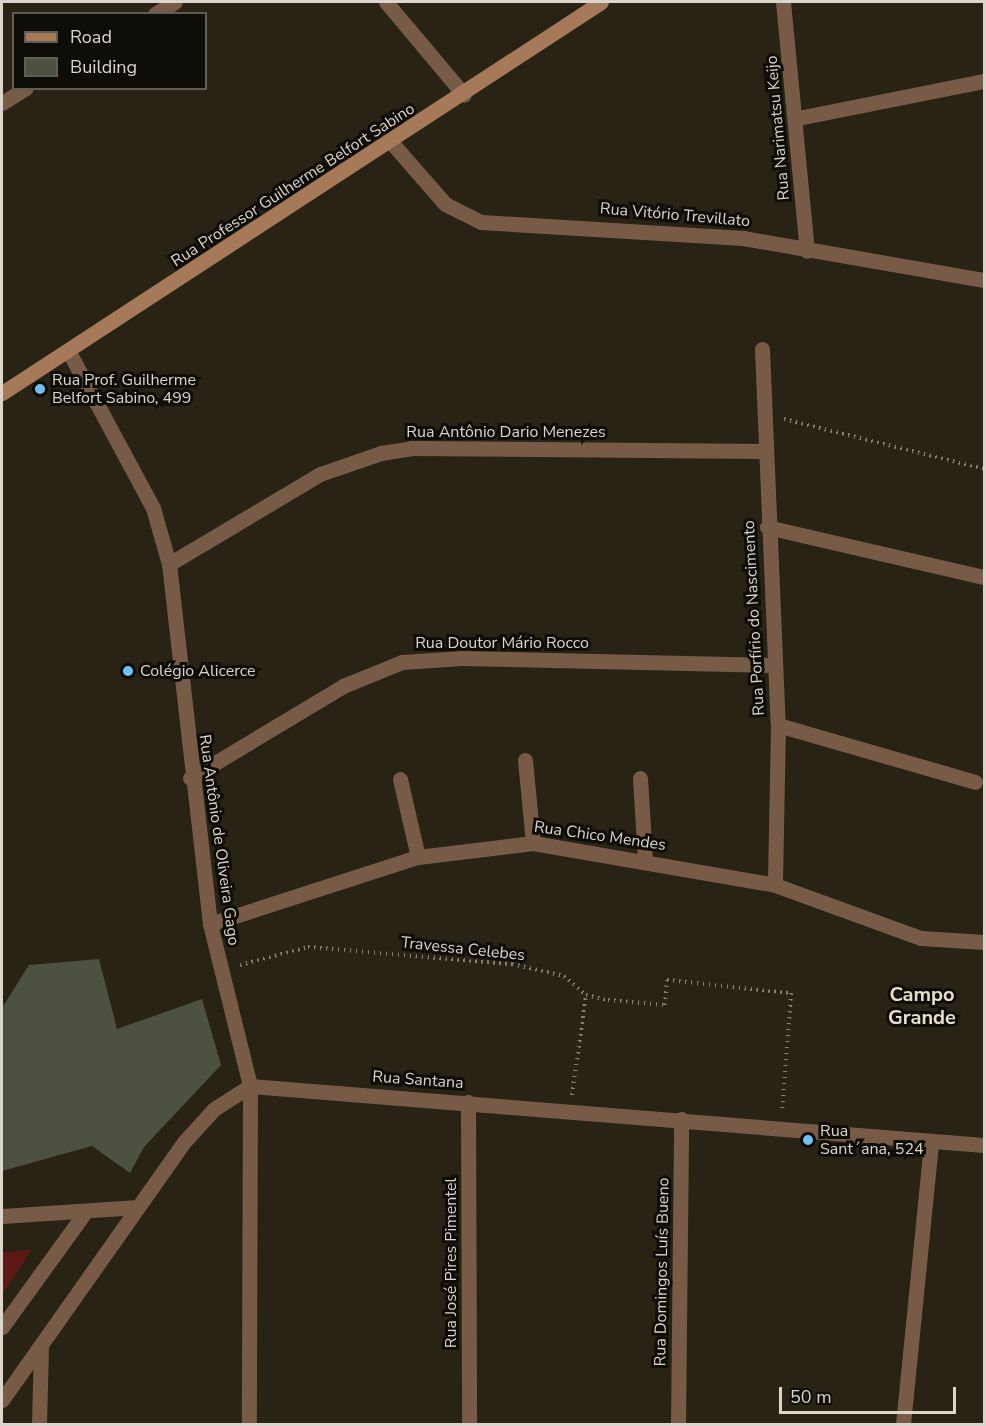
<!DOCTYPE html>
<html>
<head>
<meta charset="utf-8">
<style>
  body { margin:0 }
  #map { position:relative; width:986px; height:1426px; overflow:hidden; background:#292315; font-family:"Nunito Sans",sans-serif }
  div>[style] { position:absolute }
  .green>* { inset:0; background:#5d1916 }
  .building>* { inset:0; background:#4d5141 }
  .path>* { height:4px; margin-top:-2px; transform-origin:0; background:repeating-linear-gradient(90deg,#847f74 0 1.5px,transparent 0 6px) }
  .street>* { height:15px; margin:-7.5px; padding:0 7.5px; transform-origin:7.5px; border-radius:7.5px; background:#775b47 }
  .secondary>* { height:15px; margin:-7.5px; padding:0 7.5px; transform-origin:7.5px; border-radius:7.5px; background:#a67959 }
  .dots>* { width:16px; height:16px; translate:-50% -50%; box-sizing:border-box; border:3px solid #0f0d07; border-radius:50% }
  span { translate:-50% -50%; white-space:nowrap; text-align:center; line-height:1.15; -webkit-text-stroke:6px #0f0d07; paint-order:stroke }
  .street-label { font-size:16px; color:#dad6cd }
  .poi-label { font-size:16px; color:#dad6cd }
  .left { translate:0 -50%; text-align:left }
  .quarter-label { font-size:20px; color:#e6decc; font-weight:700 }
  .frame { position:absolute; inset:0; border:3px solid #dad6cd; pointer-events:none }
  .legend { position:absolute; left:12px; top:12px; width:195px; height:78px; box-sizing:border-box; background:#0f0d07; border:2px solid #605d56; margin:0; padding:8px 10px; list-style:none; font-size:18px; color:#dad6cd }
  .legend li { display:flex; align-items:center; gap:12px; height:30px }
  .legend b { width:30px; border:2px solid #605d56 }
  .scale { position:absolute; left:779px; top:1387px; width:177px; height:27px; box-sizing:border-box; border:3px solid #dad6cd; border-top:0; padding-left:8px; font-size:18px; line-height:21px; white-space:nowrap; color:#dad6cd; -webkit-text-stroke:4px #0f0d07; paint-order:stroke }
</style>
</head>
<body>
<div id="map">
  <div class="green">
    <div style="clip-path:polygon(31px 1250px,2px 1295px,2px 1252px)"></div>
  </div>
  <div class="building">
    <div style="clip-path:polygon(99px 959px,117px 1029px,202px 999px,221px 1065px,144px 1147px,130px 1173px,92px 1146px,2px 1171px,2px 1008px,29px 965px)"></div>
  </div>
  <div class="path">
    <div style="left:784px;top:419px;width:206px;rotate:14deg"></div>
    <div style="left:240px;top:965px;width:70px;rotate:-14.8deg"></div>
    <div style="left:308px;top:947px;width:205px;rotate:4.8deg"></div>
    <div style="left:512px;top:964px;width:53px;rotate:13deg"></div>
    <div style="left:564px;top:976px;width:29px;rotate:41deg"></div>
    <div style="left:586px;top:995px;width:23px;rotate:13deg"></div>
    <div style="left:608px;top:1000px;width:57px;rotate:5deg"></div>
    <div style="left:665px;top:1005px;width:25px;rotate:-85deg"></div>
    <div style="left:667px;top:980px;width:125px;rotate:6deg"></div>
    <div style="left:791px;top:993px;width:119px;rotate:94.3deg"></div>
    <div style="left:572px;top:1095px;width:101px;rotate:-82deg"></div>
  </div>
  <div class="street">
    <div style="left:386px;top:2px;width:121px;rotate:50deg"></div>
    <div style="left:783px;top:2px;width:250px;rotate:84.5deg"></div>
    <div style="left:155px;top:14px;width:23px;rotate:-31deg"></div>
    <div style="left:2px;top:103px;width:28px;rotate:-32deg"></div>
    <div style="left:798px;top:118px;width:190px;rotate:-11.3deg"></div>
    <div style="left:391px;top:142px;width:82px;rotate:48.9deg"></div>
    <div style="left:445px;top:204px;width:40px;rotate:26.6deg"></div>
    <div style="left:481px;top:222px;width:262px;rotate:3.5deg"></div>
    <div style="left:743px;top:238px;width:245px;rotate:9.9deg"></div>
    <div style="left:762px;top:349px;width:376px;rotate:87.6deg"></div>
    <div style="left:778px;top:725px;width:160px;rotate:91.1deg"></div>
    <div style="left:69px;top:352px;width:177px;rotate:61.7deg"></div>
    <div style="left:153px;top:508px;width:58px;rotate:74.1deg"></div>
    <div style="left:169px;top:564px;width:362px;rotate:83.5deg"></div>
    <div style="left:210px;top:924px;width:167px;rotate:76.1deg"></div>
    <div style="left:250px;top:1086px;width:338px;rotate:90.2deg"></div>
    <div style="left:767px;top:527px;width:223px;rotate:13deg"></div>
    <div style="left:169px;top:564px;width:176px;rotate:-30.8deg"></div>
    <div style="left:320px;top:474px;width:65px;rotate:-19deg"></div>
    <div style="left:381px;top:453px;width:30px;rotate:-9deg"></div>
    <div style="left:411px;top:448px;width:353px;rotate:0.5deg"></div>
    <div style="left:778px;top:725px;width:205px;rotate:16.1deg"></div>
    <div style="left:525px;top:760px;width:83px;rotate:84.5deg"></div>
    <div style="left:190px;top:778px;width:179px;rotate:-31deg"></div>
    <div style="left:343px;top:686px;width:64px;rotate:-22.1deg"></div>
    <div style="left:402px;top:662px;width:60px;rotate:-3.8deg"></div>
    <div style="left:462px;top:658px;width:311px;rotate:1.3deg"></div>
    <div style="left:640px;top:778px;width:82px;rotate:86.5deg"></div>
    <div style="left:400px;top:779px;width:80px;rotate:77deg"></div>
    <div style="left:210px;top:924px;width:219px;rotate:-17.9deg"></div>
    <div style="left:418px;top:857px;width:116px;rotate:-6.9deg"></div>
    <div style="left:533px;top:843px;width:246px;rotate:9.8deg"></div>
    <div style="left:775px;top:885px;width:155px;rotate:20deg"></div>
    <div style="left:921px;top:938px;width:63px;rotate:3.6deg"></div>
    <div style="left:468px;top:1102px;width:322px;rotate:89.8deg"></div>
    <div style="left:2px;top:1216px;width:136px;rotate:-3.8deg"></div>
    <div style="left:2px;top:1327px;width:143px;rotate:-54.1deg"></div>
    <div style="left:2px;top:1400px;width:316px;rotate:-54.8deg"></div>
    <div style="left:184px;top:1142px;width:45px;rotate:-47.7deg"></div>
    <div style="left:214px;top:1109px;width:43px;rotate:-32.6deg"></div>
    <div style="left:250px;top:1086px;width:736px;rotate:4.6deg"></div>
    <div style="left:39px;top:1424px;width:78px;rotate:-88.5deg"></div>
    <div style="left:678px;top:1424px;width:305px;rotate:-89.4deg"></div>
    <div style="left:903px;top:1424px;width:284px;rotate:-84.3deg"></div>
  </div>
  <div class="secondary">
    <div style="left:2px;top:393px;width:715px;rotate:-33.13deg"></div>
  </div>
  <div class="dots">
    <div style="left:40px;top:389px;background:#72c1f5"></div>
    <div style="left:128px;top:671px;background:#72c1f5"></div>
    <div style="left:808px;top:1140px;background:#72c1f5"></div>
  </div>
  <div class="street-label">
    <span style="left:778px;top:128px;rotate:-95deg">Rua Narimatsu Keijo</span>
    <span style="left:293px;top:185px;rotate:-33deg">Rua Professor Guilherme Belfort Sabino</span>
    <span style="left:675px;top:215px;rotate:5deg">Rua Vitório Trevillato</span>
    <span style="left:506px;top:432px">Rua Antônio Dario Menezes</span>
    <span style="left:754px;top:618px;rotate:-93deg">Rua Porfírio do Nascimento</span>
    <span style="left:502px;top:643px">Rua Doutor Mário Rocco</span>
    <span style="left:600px;top:836px;rotate:8deg">Rua Chico Mendes</span>
    <span style="left:219px;top:840px;rotate:82deg">Rua Antônio de Oliveira Gago</span>
    <span style="left:463px;top:949px;rotate:6deg">Travessa Celebes</span>
    <span style="left:418px;top:1080px;rotate:4deg">Rua Santana</span>
    <span style="left:451px;top:1263px;rotate:-90deg">Rua José Pires Pimentel</span>
    <span style="left:662px;top:1272px;rotate:-89deg">Rua Domingos Luís Bueno</span>
  </div>
  <div class="poi-label">
    <span class="left" style="left:52px;top:389px">Rua Prof. Guilherme<br>Belfort Sabino, 499</span>
    <span class="left" style="left:140px;top:671px">Colégio Alicerce</span>
    <span class="left" style="left:820px;top:1140px">Rua<br>Sant´ana, 524</span>
  </div>
  <div class="quarter-label">
    <span style="left:922px;top:1006px">Campo<br>Grande</span>
  </div>
  <div class="frame"></div>
  <ul class="legend">
  <li><b style="height:8px;background:#a67959"></b>Road</li>
  <li><b style="height:16px;background:#4d5141"></b>Building</li>
  </ul>
  <div class="scale">50 m</div>
</div>
</body>
</html>
